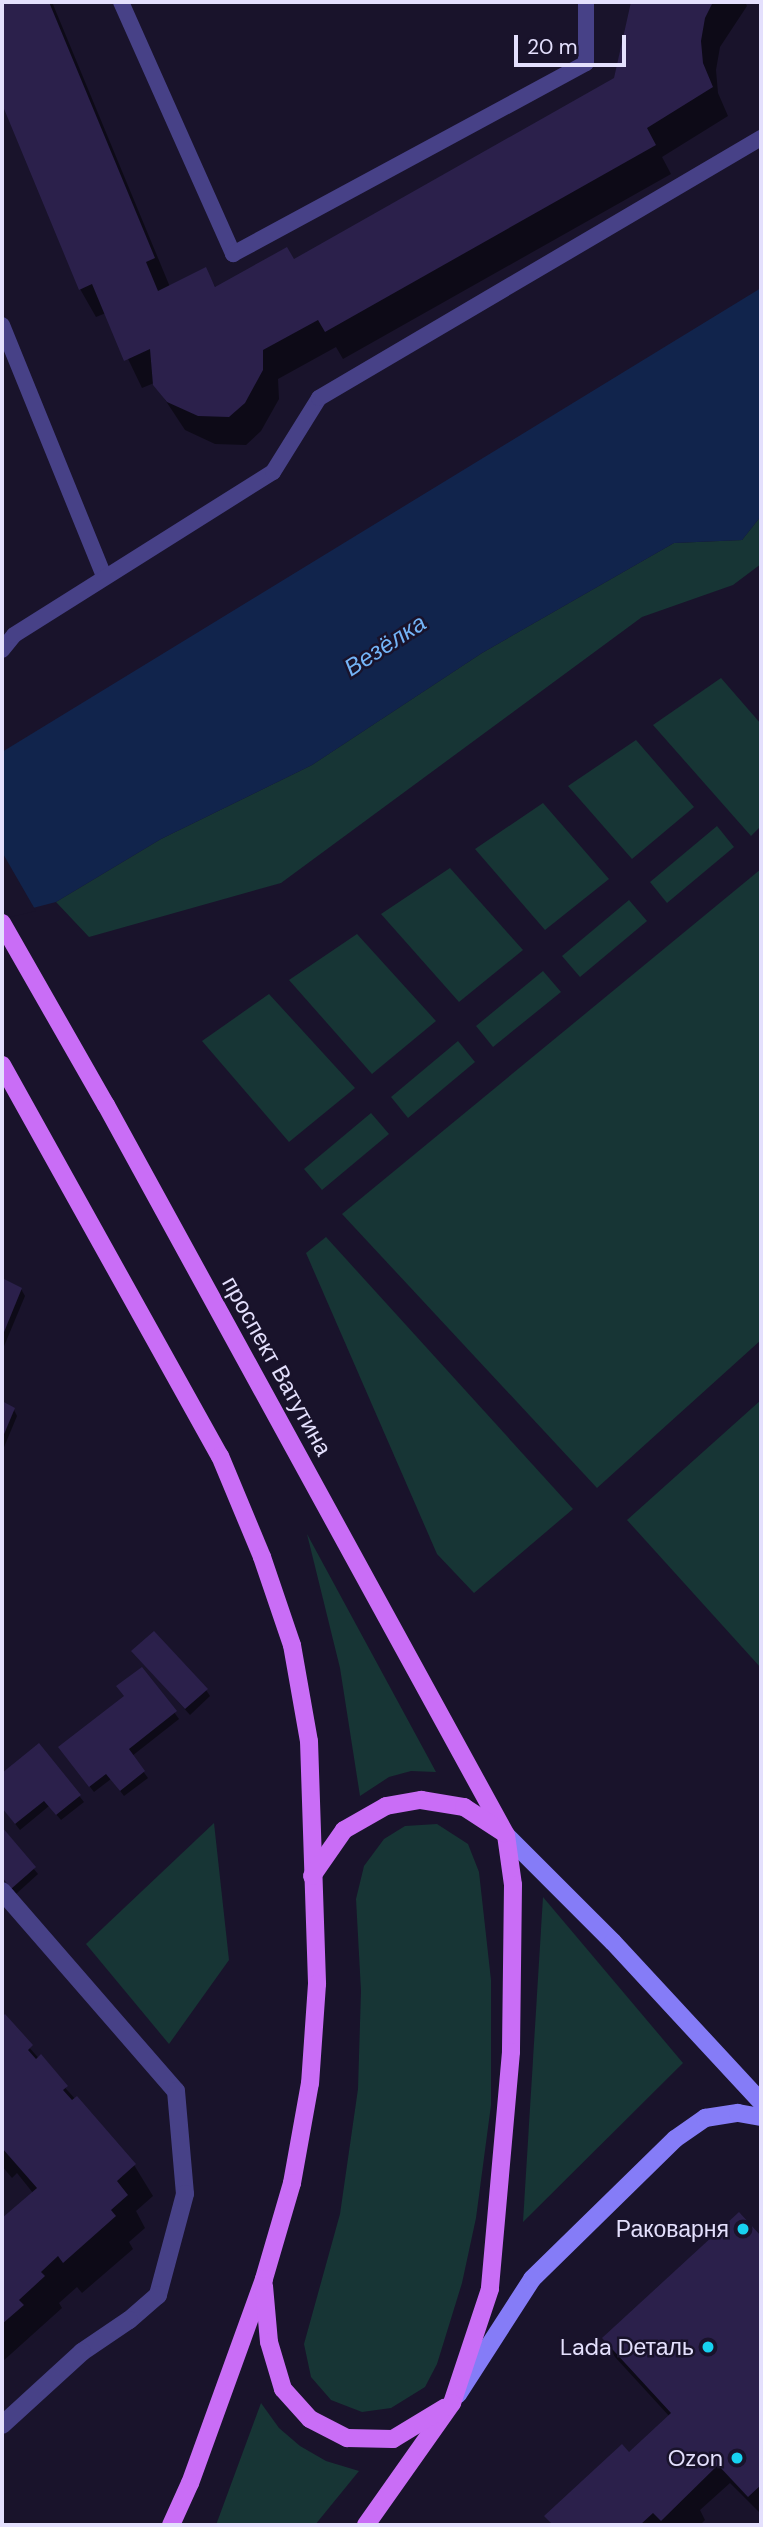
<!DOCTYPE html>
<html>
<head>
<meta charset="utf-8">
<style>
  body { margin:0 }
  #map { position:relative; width:763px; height:2527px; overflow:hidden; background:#19132b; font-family:"DM Sans",sans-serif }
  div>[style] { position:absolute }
  .green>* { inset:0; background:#173535 }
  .water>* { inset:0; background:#11244c }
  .pier>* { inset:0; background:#19132b }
  .shadow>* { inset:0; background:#0007 }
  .building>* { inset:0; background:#2b204b }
  .lane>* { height:16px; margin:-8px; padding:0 8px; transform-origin:8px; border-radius:8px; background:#474187 }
  .street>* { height:18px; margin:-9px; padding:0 9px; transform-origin:9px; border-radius:9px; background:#474187 }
  .secondary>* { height:18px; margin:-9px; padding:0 9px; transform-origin:9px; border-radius:9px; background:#857cf7 }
  .primary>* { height:18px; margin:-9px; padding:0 9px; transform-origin:9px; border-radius:9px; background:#c96df6 }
  .dots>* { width:19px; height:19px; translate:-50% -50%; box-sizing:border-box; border:4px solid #19132b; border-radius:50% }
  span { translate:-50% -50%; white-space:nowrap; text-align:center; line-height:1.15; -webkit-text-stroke:5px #19132b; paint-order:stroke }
  .street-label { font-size:23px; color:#e4e0fd }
  .poi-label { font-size:23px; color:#e4e0fd }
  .right { translate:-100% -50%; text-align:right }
  .water-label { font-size:24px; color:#74b4f7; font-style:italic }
  .frame { position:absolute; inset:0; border:4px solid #e4e0fd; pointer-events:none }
  .scale { position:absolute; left:514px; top:35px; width:112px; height:32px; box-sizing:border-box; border:4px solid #e4e0fd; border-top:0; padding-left:9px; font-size:21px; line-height:24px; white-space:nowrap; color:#e4e0fd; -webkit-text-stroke:5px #19132b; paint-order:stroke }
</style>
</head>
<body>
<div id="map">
  <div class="green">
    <div style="clip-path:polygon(761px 516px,761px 564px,733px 585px,642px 617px,281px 883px,89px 937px,56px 902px,161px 839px,312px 765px,482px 653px,674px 543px,742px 540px)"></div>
    <div style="clip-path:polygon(721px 678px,761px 724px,761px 826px,751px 836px,653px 725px)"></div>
    <div style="clip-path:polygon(636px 740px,694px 807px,632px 859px,568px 786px)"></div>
    <div style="clip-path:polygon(543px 803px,609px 879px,545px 930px,475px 849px)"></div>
    <div style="clip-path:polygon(717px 826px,734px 847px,667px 903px,650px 882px)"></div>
    <div style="clip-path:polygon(450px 868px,523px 950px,459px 1002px,381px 914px)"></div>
    <div style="clip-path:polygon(761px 869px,761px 1340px,597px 1488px,342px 1214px)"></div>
    <div style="clip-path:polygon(629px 900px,647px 921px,580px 977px,562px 956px)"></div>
    <div style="clip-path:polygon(357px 934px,436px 1021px,372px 1074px,289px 980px)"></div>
    <div style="clip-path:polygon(543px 971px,561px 992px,493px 1047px,476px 1026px)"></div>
    <div style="clip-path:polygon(269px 994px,355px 1088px,289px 1142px,202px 1041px)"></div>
    <div style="clip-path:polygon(458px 1041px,475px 1062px,408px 1118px,391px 1097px)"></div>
    <div style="clip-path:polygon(371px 1113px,389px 1134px,322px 1190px,304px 1169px)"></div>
    <div style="clip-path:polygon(326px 1237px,573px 1509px,474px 1593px,437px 1554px,306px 1253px)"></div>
    <div style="clip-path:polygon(761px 1400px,761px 1668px,627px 1520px)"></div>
    <div style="clip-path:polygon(307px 1534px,436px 1772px,411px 1771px,389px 1777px,360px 1796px,340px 1668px)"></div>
    <div style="clip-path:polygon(214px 1823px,229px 1960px,169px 2044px,86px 1944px)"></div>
    <div style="clip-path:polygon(437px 1824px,468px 1844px,479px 1872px,491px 1980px,491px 2105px,476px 2218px,462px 2283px,437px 2364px,425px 2387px,391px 2408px,362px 2412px,331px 2400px,311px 2377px,304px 2344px,340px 2214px,358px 2089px,361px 1991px,356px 1899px,364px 1866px,384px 1839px,405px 1826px)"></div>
    <div style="clip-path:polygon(543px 1897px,683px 2063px,523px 2222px)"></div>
    <div style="clip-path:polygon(261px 2403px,279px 2428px,300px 2446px,326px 2461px,359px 2471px,315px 2525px,216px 2525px)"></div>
  </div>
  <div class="water">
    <div style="clip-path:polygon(761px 288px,761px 516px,742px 540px,674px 543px,482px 653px,312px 765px,161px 839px,56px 902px,2px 916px,2px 752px)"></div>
  </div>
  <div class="pier">
    <div style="clip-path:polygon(2px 852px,36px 911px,2px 919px)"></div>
  </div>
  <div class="shadow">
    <div style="clip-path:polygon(2px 2px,52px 2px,170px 287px,205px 269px,216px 288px,294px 261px,615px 79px,633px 2px,745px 2px,747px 6px,720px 47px,716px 70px,718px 93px,728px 116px,662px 157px,671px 174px,343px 359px,336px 347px,278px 379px,279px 399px,261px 431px,246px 445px,215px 444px,185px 430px,154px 383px,142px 388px,106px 313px,96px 317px,80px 289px,2px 96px)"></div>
    <div style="clip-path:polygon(2px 1280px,21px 1289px,25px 1296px,2px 1351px)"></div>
    <div style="clip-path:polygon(2px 1403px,14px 1410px,17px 1416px,2px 1452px)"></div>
    <div style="clip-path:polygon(134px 1652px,206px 1690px,210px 1696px,190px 1715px)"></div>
    <div style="clip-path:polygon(142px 1669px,179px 1719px,132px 1756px,148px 1778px,124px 1796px,111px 1779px,94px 1792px,64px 1754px,125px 1697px)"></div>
    <div style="clip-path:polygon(39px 1745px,84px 1802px,61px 1820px,49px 1806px,20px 1830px,2px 1807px,2px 1775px)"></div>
    <div style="clip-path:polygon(2px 1830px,38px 1874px,16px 1894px,2px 1877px)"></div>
    <div style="clip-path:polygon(2px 2017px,134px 2165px,153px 2196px,136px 2211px,145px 2228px,129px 2242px,133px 2249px,82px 2293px,77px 2287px,59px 2303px,62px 2308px,2px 2362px,2px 2220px,33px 2193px,17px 2173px,12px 2178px,2px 2166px)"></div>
    <div style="clip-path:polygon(739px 2214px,761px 2238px,761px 2514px,730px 2483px,700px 2510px,705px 2520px,700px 2525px,552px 2525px,547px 2516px,629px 2454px,670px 2417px,615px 2357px,604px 2338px)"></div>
  </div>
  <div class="building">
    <div style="clip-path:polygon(2px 2px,49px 2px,155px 258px,146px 262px,158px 291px,206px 267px,215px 287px,287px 247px,294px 259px,614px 78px,631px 2px,713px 2px,705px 18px,701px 41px,703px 63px,713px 87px,647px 128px,656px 145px,325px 332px,318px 320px,263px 350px,263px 370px,245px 403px,229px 417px,198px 416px,167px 402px,153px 385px,150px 349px,124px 361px,92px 284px,79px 290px,2px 104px)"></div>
    <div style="clip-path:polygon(2px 1278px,22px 1288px,2px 1337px)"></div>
    <div style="clip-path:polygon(2px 1401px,15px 1408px,2px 1439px)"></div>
    <div style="clip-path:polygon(154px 1631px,208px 1689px,185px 1709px,131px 1651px)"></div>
    <div style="clip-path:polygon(142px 1667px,177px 1711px,129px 1749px,145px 1771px,120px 1791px,106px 1774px,89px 1787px,58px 1747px,124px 1696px,116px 1686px)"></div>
    <div style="clip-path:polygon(39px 1743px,81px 1795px,56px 1815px,44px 1801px,15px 1824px,2px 1808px,2px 1773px)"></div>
    <div style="clip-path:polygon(2px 1827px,36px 1867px,11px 1889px,2px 1877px)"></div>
    <div style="clip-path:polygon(5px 2014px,33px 2045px,28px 2050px,36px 2059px,41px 2054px,68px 2086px,63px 2090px,72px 2100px,77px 2096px,136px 2164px,117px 2181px,128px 2195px,111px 2210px,116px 2216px,63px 2263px,58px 2256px,41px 2272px,45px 2276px,19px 2300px,24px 2305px,2px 2324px,2px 2218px,37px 2188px,2px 2148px,2px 2017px)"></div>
    <div style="clip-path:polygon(739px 2212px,761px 2236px,761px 2485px,748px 2497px,718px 2465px,661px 2521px,653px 2513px,640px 2525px,553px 2525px,544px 2516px,622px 2444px,629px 2452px,671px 2413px,602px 2338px)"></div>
  </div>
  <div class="lane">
    <div style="left:121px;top:2px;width:276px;rotate:66deg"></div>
    <div style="left:233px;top:254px;width:401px;rotate:-28.4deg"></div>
    <div style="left:586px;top:63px;width:61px;rotate:-90deg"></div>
    <div style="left:2px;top:325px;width:271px;rotate:67.9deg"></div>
    <div style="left:2px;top:650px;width:19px;rotate:-51deg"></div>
    <div style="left:14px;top:635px;width:306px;rotate:-32.2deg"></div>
    <div style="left:273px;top:472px;width:87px;rotate:-58.1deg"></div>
    <div style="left:319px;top:398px;width:513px;rotate:-30.47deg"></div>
  </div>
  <div class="street">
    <div style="left:2px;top:1891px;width:265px;rotate:49deg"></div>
    <div style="left:176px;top:2091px;width:103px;rotate:85deg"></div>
    <div style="left:185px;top:2194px;width:105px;rotate:105deg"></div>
    <div style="left:158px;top:2295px;width:38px;rotate:139deg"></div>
    <div style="left:129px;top:2320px;width:57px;rotate:145.8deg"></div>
    <div style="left:82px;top:2352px;width:108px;rotate:137.6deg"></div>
  </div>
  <div class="secondary">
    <div style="left:506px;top:1835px;width:151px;rotate:45deg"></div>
    <div style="left:613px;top:1942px;width:218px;rotate:47.2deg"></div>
    <div style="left:458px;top:2394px;width:137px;rotate:-57.2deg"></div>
    <div style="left:532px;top:2279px;width:200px;rotate:-44.4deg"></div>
    <div style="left:675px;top:2139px;width:37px;rotate:-35deg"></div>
    <div style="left:705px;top:2118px;width:33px;rotate:-9deg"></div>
    <div style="left:738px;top:2113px;width:23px;rotate:10deg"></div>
  </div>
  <div class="primary">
    <div style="left:2px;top:923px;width:210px;rotate:60.3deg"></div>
    <div style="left:106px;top:1105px;width:832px;rotate:61.28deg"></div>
    <div style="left:506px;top:1835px;width:50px;rotate:82deg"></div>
    <div style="left:513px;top:1885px;width:167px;rotate:90.7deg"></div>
    <div style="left:511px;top:2052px;width:238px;rotate:95.1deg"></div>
    <div style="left:490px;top:2289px;width:120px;rotate:108.4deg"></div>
    <div style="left:452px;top:2403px;width:149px;rotate:125.2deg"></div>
    <div style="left:2px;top:1065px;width:448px;rotate:60.9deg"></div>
    <div style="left:220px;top:1456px;width:109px;rotate:67.4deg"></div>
    <div style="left:262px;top:1557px;width:93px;rotate:71.2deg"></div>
    <div style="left:292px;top:1645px;width:97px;rotate:80deg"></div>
    <div style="left:309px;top:1741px;width:243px;rotate:88.1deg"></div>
    <div style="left:317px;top:1984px;width:99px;rotate:94deg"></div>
    <div style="left:310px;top:2083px;width:102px;rotate:100.2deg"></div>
    <div style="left:292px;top:2183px;width:100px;rotate:106.3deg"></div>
    <div style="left:264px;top:2279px;width:217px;rotate:109.9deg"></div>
    <div style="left:190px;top:2483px;width:46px;rotate:114.3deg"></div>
    <div style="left:312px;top:1876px;width:56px;rotate:-55.2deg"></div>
    <div style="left:344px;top:1830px;width:48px;rotate:-29.7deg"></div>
    <div style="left:386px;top:1806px;width:36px;rotate:-10deg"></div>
    <div style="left:421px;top:1800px;width:44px;rotate:9.2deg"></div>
    <div style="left:464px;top:1807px;width:48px;rotate:33deg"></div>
    <div style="left:264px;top:2286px;width:56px;rotate:84.9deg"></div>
    <div style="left:269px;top:2342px;width:49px;rotate:73.4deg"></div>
    <div style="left:283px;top:2389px;width:40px;rotate:48deg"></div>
    <div style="left:310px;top:2419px;width:42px;rotate:27.2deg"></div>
    <div style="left:347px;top:2438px;width:46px;rotate:1.2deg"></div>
    <div style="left:393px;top:2439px;width:60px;rotate:-31.3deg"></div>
  </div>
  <div class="dots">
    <div style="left:743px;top:2229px;background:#17d2f1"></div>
    <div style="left:708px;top:2347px;background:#17d2f1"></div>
    <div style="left:737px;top:2458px;background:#17d2f1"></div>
  </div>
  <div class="street-label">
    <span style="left:277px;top:1366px;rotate:61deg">проспект Ватутина</span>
  </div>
  <div class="poi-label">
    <span class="right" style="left:729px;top:2229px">Раковарня</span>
    <span class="right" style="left:694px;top:2347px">Lada Dеталь</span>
    <span class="right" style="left:723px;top:2458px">Ozon</span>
  </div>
  <div class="water-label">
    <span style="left:385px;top:645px;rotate:-33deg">Везёлка</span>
  </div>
  <div class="frame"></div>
  <div class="scale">20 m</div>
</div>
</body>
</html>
